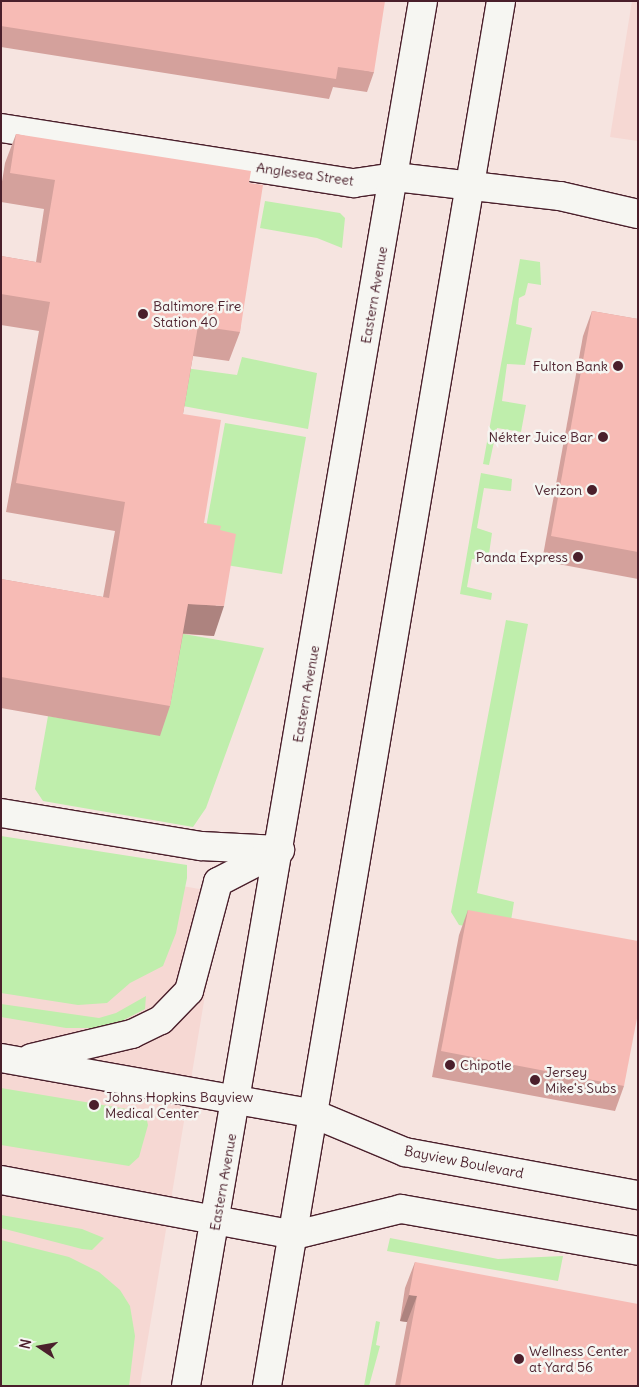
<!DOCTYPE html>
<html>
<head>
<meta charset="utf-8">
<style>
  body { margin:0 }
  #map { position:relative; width:639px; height:1387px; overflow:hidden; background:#f6e4e0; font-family:Delius,sans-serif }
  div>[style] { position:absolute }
  .built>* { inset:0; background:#f6d8d3 }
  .green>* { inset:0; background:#bfeeac }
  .roads { filter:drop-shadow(1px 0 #4a1f2b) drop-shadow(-1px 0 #4a1f2b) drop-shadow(0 1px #4a1f2b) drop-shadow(0 -1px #4a1f2b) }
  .minor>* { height:28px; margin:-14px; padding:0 14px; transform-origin:14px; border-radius:14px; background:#f6f6f2 }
  .major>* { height:28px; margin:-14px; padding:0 14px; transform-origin:14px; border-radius:14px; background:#f6f6f2 }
  .wall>* { inset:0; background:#d4a19c }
  .shaded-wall>* { inset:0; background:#ad837f }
  .building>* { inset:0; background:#f7bbb5 }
  .dots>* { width:14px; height:14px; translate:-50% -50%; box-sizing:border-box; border:2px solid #f6f6f2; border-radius:50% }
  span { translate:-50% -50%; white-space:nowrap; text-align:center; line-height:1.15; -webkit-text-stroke:5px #f6f6f2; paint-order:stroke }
  .street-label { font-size:14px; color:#4a1f2b }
  .poi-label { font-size:14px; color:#4a1f2b }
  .left { translate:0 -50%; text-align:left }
  .right { translate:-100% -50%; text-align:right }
  .frame { position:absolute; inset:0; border:2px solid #4a1f2b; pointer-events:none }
  .north { position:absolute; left:15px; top:1322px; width:50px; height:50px; -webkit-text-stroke:4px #f6f6f2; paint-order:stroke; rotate:282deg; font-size:14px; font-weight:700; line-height:20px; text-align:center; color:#4a1f2b }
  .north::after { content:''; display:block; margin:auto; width:18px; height:22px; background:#4a1f2b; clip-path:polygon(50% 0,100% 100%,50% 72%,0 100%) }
</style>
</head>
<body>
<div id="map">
  <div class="built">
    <div style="clip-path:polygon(632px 1px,638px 1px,638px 141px,610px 137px)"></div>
    <div style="clip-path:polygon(1px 854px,222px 893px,140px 1386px,1px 1386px)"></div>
  </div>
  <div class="green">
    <div style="clip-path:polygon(265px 201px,340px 213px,345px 218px,342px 248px,317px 238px,260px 228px)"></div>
    <div style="clip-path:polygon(520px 259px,540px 262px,541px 285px,528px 283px,525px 295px,519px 298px,516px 324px,532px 328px,525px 365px,507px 364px,502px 401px,526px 405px,521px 432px,497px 428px,489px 465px,483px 464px)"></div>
    <div style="clip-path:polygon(242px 357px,317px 373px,308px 429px,80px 387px,185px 368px,237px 375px)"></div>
    <div style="clip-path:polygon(225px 423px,306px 437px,282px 574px,226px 565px,203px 544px)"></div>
    <div style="clip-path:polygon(481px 473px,512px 479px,511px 491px,484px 488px,477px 528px,492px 533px,488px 561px,472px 559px,467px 587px,492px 593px,491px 600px,460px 594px)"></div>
    <div style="clip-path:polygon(506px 620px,528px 624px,477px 893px,514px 902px,509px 933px,459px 925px,451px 912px)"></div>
    <div style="clip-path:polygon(178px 633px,264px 648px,206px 808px,193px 827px,43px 801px,35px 789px,48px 716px,71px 720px)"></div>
    <div style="clip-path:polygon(1px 836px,187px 865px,187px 878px,176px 933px,163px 966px,130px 983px,107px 1003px,78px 1005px,1px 993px)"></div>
    <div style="clip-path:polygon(146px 996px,145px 1009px,114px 1025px,97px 1028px,66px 1028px,1px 1017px,1px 1004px,99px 1018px,116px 1013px)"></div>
    <div style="clip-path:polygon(1px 1088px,145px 1112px,148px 1125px,139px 1157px,129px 1166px,1px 1145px)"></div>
    <div style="clip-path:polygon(1px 1215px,82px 1229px,104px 1238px,92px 1250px,82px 1249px,1px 1228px)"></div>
    <div style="clip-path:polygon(390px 1238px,498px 1259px,563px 1256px,558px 1281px,387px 1251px)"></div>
    <div style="clip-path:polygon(1px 1240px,69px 1257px,99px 1272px,120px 1290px,130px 1306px,135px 1336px,129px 1386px,1px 1386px)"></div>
    <div style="clip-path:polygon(376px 1321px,380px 1322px,376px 1345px,380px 1346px,369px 1386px,364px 1386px)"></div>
  </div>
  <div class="roads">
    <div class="minor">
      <div style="left:1px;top:128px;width:357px;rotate:8.9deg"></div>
      <div style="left:354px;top:183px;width:41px;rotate:-8.3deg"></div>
      <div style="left:395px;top:177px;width:166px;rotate:6.6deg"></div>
      <div style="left:560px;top:196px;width:80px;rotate:13deg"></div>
      <div style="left:1px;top:813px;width:203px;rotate:9.4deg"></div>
      <div style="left:201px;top:846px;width:77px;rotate:3deg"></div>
      <div style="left:1px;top:1058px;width:318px;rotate:10.1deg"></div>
      <div style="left:314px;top:1114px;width:99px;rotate:22.7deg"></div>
      <div style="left:405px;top:1152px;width:237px;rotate:10.5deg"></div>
      <div style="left:31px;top:1058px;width:104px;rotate:-13.4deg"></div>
      <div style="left:132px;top:1034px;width:32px;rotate:-26deg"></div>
      <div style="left:161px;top:1020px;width:40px;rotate:-46deg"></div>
      <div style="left:189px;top:991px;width:113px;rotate:-75.1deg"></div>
      <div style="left:218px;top:882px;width:70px;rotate:-27.3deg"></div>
      <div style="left:1px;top:1180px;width:299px;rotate:10.6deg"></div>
      <div style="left:295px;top:1235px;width:109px;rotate:-13.8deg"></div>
      <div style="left:401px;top:1209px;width:241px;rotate:10deg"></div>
    </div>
    <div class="major">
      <div style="left:186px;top:1386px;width:1405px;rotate:-80.29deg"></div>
      <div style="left:267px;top:1386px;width:1405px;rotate:-80.41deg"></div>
    </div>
  </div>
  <div class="wall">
    <div style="clip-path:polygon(1px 1px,374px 72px,367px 92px,333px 87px,329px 99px,1px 47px)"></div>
    <div style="clip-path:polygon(16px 134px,249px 183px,240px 332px,229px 361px,193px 356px,183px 414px,204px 523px,220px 530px,214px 636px,183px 634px,170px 706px,160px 736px,1px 708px,1px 579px,103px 597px,115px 531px,6px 512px,39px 331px,1px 325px,1px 256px,36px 262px,44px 209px,1px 202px,1px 188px,5px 163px)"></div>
    <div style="clip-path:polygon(592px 311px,638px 319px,638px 579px,542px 561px,583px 336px)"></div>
    <div style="clip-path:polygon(468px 910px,624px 1086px,615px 1111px,432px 1077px,459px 935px)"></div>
    <div style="clip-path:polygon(415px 1262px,638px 1386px,395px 1386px,407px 1322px,400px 1321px,405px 1288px)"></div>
  </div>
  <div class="shaded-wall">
    <div style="clip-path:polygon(188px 604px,224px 606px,214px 636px,178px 633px)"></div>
    <div style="clip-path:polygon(409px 1295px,417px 1296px,407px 1322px,400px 1321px)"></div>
  </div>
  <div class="building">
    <div style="clip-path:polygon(1px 1px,385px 1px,374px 72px,338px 67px,336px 79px,1px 26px)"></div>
    <div style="clip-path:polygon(16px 134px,251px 171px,249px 183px,263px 185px,240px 332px,198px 326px,183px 414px,221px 420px,204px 523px,221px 526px,220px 530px,236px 534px,224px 606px,188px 604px,170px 706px,1px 677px,1px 579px,109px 598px,125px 502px,16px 483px,50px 302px,1px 294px,1px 256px,41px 263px,55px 180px,10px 173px)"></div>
    <div style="clip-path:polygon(592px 311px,638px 319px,638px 552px,551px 536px)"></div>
    <div style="clip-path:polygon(468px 910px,638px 941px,638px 1013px,624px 1086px,441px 1051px)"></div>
    <div style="clip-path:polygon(415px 1262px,638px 1304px,638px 1386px,400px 1386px,417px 1296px,409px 1295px)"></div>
  </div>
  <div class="dots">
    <div style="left:143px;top:314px;background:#4a1f2b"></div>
    <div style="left:618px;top:366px;background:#4a1f2b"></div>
    <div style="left:603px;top:437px;background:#4a1f2b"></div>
    <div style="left:592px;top:490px;background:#4a1f2b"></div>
    <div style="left:578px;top:557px;background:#4a1f2b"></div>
    <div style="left:450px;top:1065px;background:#4a1f2b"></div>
    <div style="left:535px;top:1080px;background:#4a1f2b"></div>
    <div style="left:94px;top:1105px;background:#4a1f2b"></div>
    <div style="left:519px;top:1359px;background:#4a1f2b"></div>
  </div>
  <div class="street-label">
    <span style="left:305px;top:174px;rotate:8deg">Anglesea Street</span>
    <span style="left:374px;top:295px;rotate:-80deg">Eastern Avenue</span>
    <span style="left:306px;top:694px;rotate:-80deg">Eastern Avenue</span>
    <span style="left:464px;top:1162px;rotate:11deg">Bayview Boulevard</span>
    <span style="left:223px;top:1182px;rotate:-80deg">Eastern Avenue</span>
  </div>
  <div class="poi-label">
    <span class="left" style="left:153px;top:314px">Baltimore Fire<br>Station 40</span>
    <span class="right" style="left:608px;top:366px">Fulton Bank</span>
    <span class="right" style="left:593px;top:437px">Nékter Juice Bar</span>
    <span class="right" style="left:582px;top:490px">Verizon</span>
    <span class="right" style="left:568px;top:557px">Panda Express</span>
    <span class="left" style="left:460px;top:1065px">Chipotle</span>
    <span class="left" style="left:545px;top:1080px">Jersey<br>Mike's Subs</span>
    <span class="left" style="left:105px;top:1105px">Johns Hopkins Bayview<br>Medical Center</span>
    <span class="left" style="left:529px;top:1359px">Wellness Center<br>at Yard 56</span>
  </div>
  <div class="frame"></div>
  <div class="north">N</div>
</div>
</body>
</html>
